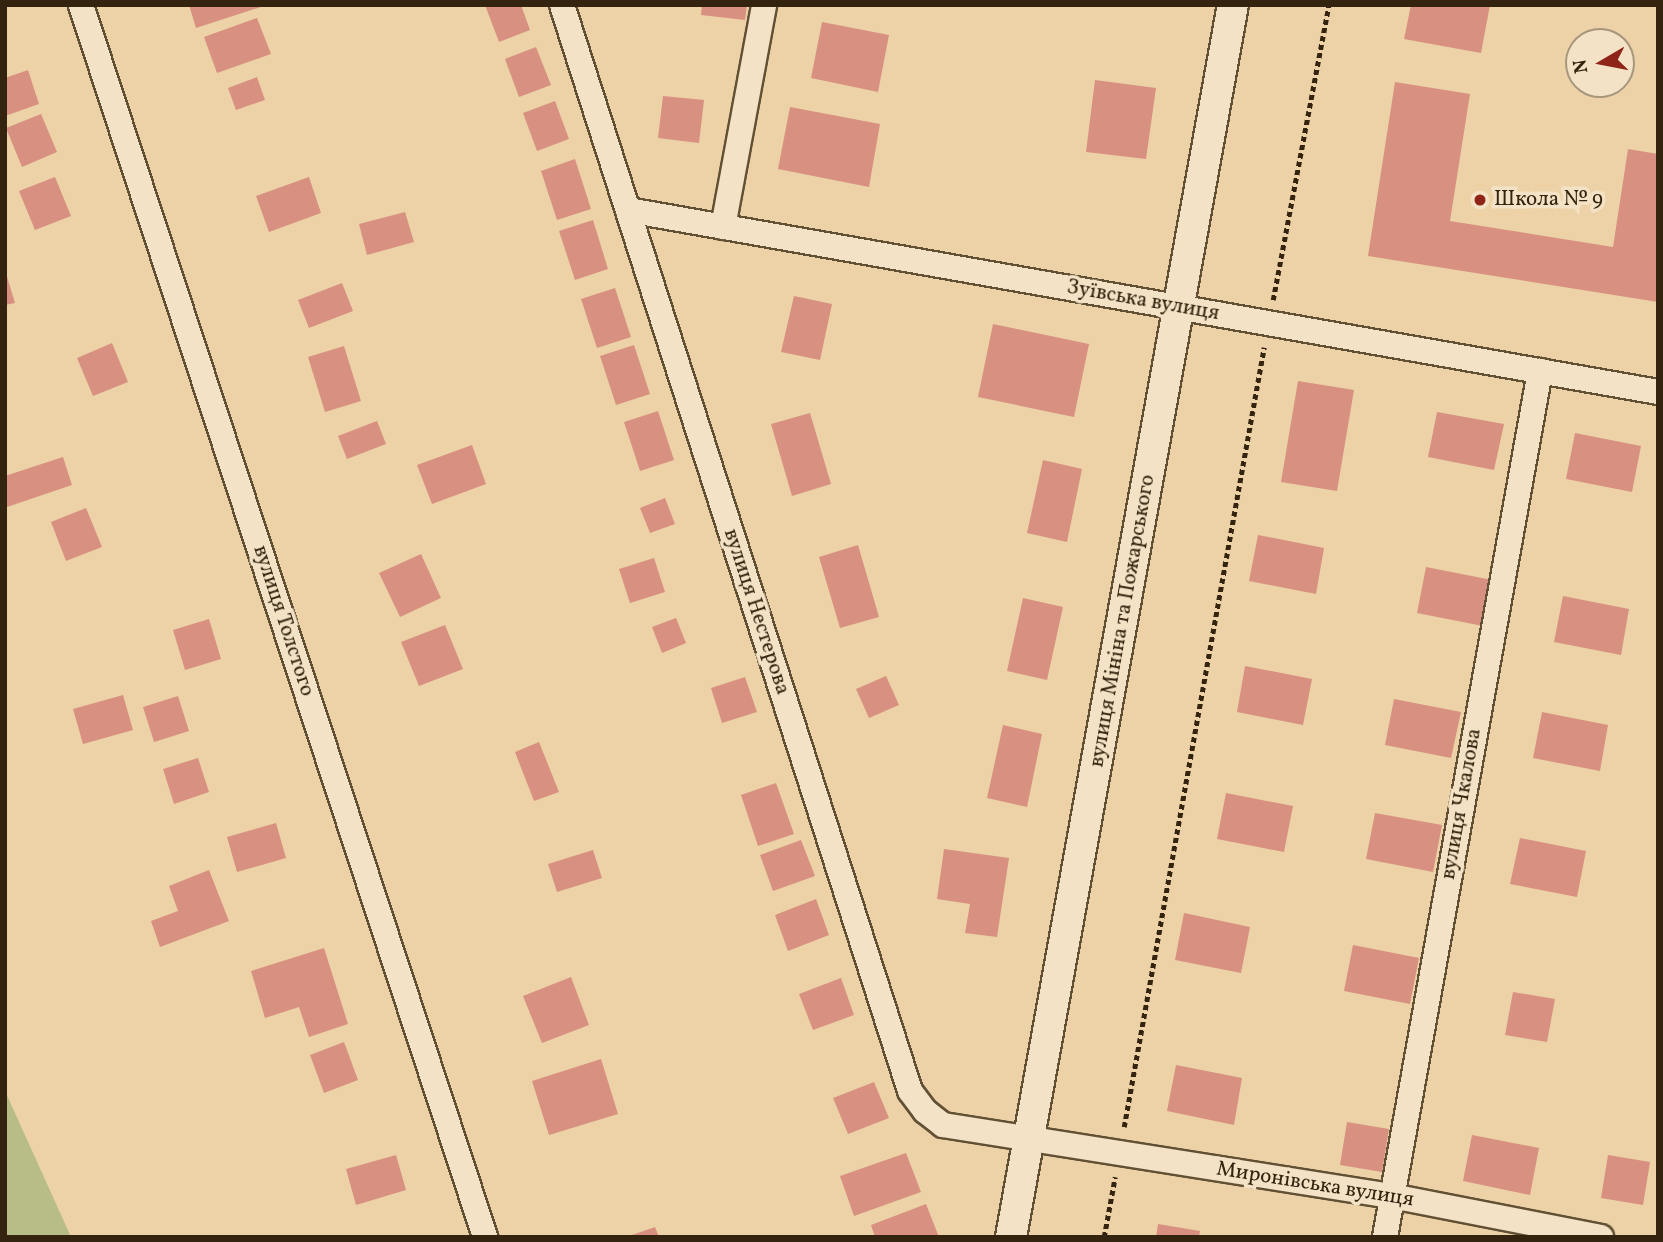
<!DOCTYPE html>
<html>
<head>
<meta charset="utf-8">
<style>
  body { margin:0 }
  #map { position:relative; width:1663px; height:1242px; overflow:hidden; background:#ecd2a6; font-family:Vollkorn,serif }
  div>[style] { position:absolute }
  .green>* { inset:0; background:#b8bc87 }
  .building>* { inset:0; background:#d89181 }
  .path>* { height:4.5px; margin-top:-2.25px; transform-origin:0; background:repeating-linear-gradient(90deg,#34240f 0 5px,transparent 0 8.5px) }
  .roads { filter:drop-shadow(2px 0 #625035) drop-shadow(-2px 0 #625035) drop-shadow(0 2px #625035) drop-shadow(0 -2px #625035) }
  .minor>* { height:24px; margin:-12px; padding:0 12px; transform-origin:12px; border-radius:12px; background:#f3e2c5 }
  .tertiary>* { height:30px; margin:-15px; padding:0 15px; transform-origin:15px; border-radius:15px; background:#f3e2c5 }
  .dots>* { width:19px; height:19px; translate:-50% -50%; box-sizing:border-box; border:4px solid #f3e2c5; border-radius:50% }
  span { translate:-50% -50%; white-space:nowrap; text-align:center; line-height:1.15; -webkit-text-stroke:7px #f3e2c5; paint-order:stroke }
  .poi-label { font-size:21px; color:#34240f }
  .left { translate:0 -50%; text-align:left }
  .street-label { font-size:21px; color:#34240f }
  .frame { position:absolute; inset:0; border:7px solid #34240f; pointer-events:none }
  .north { position:absolute; left:1565px; top:28px; width:70px; height:70px; box-sizing:border-box; background:#f3e2c5; border:2px solid #a7967c; border-radius:50%; rotate:260deg; font-size:19px; font-weight:700; line-height:28px; text-align:center; color:#34240f }
  .north::after { content:''; display:block; margin:auto; width:24px; height:32px; background:#8f2418; clip-path:polygon(50% 0,100% 100%,50% 72%,0 100%) }
</style>
</head>
<body>
<div id="map">
  <div class="green">
    <div style="clip-path:polygon(5px 1091px,71px 1237px,5px 1237px)"></div>
  </div>
  <div class="building">
    <div style="clip-path:polygon(189px 5px,260px 5px,261px 7px,196px 28px)"></div>
    <div style="clip-path:polygon(485px 5px,521px 5px,530px 30px,499px 42px)"></div>
    <div style="clip-path:polygon(702px 5px,747px 5px,745px 20px,701px 15px)"></div>
    <div style="clip-path:polygon(1411px 5px,1490px 5px,1481px 53px,1404px 39px)"></div>
    <div style="clip-path:polygon(257px 18px,271px 54px,217px 73px,204px 37px)"></div>
    <div style="clip-path:polygon(822px 22px,889px 35px,878px 92px,811px 78px)"></div>
    <div style="clip-path:polygon(536px 47px,551px 85px,519px 97px,505px 59px)"></div>
    <div style="clip-path:polygon(28px 70px,39px 104px,5px 116px,5px 78px)"></div>
    <div style="clip-path:polygon(257px 77px,265px 100px,236px 110px,228px 88px)"></div>
    <div style="clip-path:polygon(1095px 80px,1156px 88px,1146px 159px,1086px 152px)"></div>
    <div style="clip-path:polygon(1395px 82px,1470px 94px,1450px 221px,1613px 247px,1628px 149px,1658px 154px,1658px 302px,1368px 256px)"></div>
    <div style="clip-path:polygon(663px 96px,704px 100px,699px 143px,658px 138px)"></div>
    <div style="clip-path:polygon(555px 101px,569px 139px,537px 151px,523px 113px)"></div>
    <div style="clip-path:polygon(790px 107px,880px 124px,869px 187px,778px 169px)"></div>
    <div style="clip-path:polygon(41px 114px,57px 152px,22px 167px,6px 128px)"></div>
    <div style="clip-path:polygon(575px 159px,591px 209px,557px 220px,541px 171px)"></div>
    <div style="clip-path:polygon(55px 177px,71px 216px,35px 230px,19px 191px)"></div>
    <div style="clip-path:polygon(309px 177px,321px 213px,269px 232px,256px 196px)"></div>
    <div style="clip-path:polygon(405px 212px,414px 242px,367px 255px,359px 224px)"></div>
    <div style="clip-path:polygon(593px 220px,608px 269px,575px 280px,559px 231px)"></div>
    <div style="clip-path:polygon(5px 270px,15px 303px,5px 305px)"></div>
    <div style="clip-path:polygon(342px 283px,353px 311px,309px 328px,298px 300px)"></div>
    <div style="clip-path:polygon(615px 288px,631px 337px,597px 348px,581px 299px)"></div>
    <div style="clip-path:polygon(794px 296px,832px 304px,820px 360px,781px 352px)"></div>
    <div style="clip-path:polygon(993px 324px,1089px 344px,1074px 417px,978px 397px)"></div>
    <div style="clip-path:polygon(112px 343px,128px 382px,93px 396px,77px 358px)"></div>
    <div style="clip-path:polygon(634px 345px,650px 394px,616px 405px,600px 356px)"></div>
    <div style="clip-path:polygon(344px 346px,361px 401px,325px 412px,308px 357px)"></div>
    <div style="clip-path:polygon(1298px 381px,1354px 390px,1337px 491px,1281px 482px)"></div>
    <div style="clip-path:polygon(658px 411px,674px 460px,640px 471px,624px 422px)"></div>
    <div style="clip-path:polygon(1437px 412px,1504px 424px,1494px 470px,1428px 457px)"></div>
    <div style="clip-path:polygon(810px 413px,831px 484px,792px 496px,771px 424px)"></div>
    <div style="clip-path:polygon(377px 421px,386px 444px,347px 459px,338px 436px)"></div>
    <div style="clip-path:polygon(1575px 433px,1641px 446px,1632px 492px,1566px 479px)"></div>
    <div style="clip-path:polygon(472px 445px,486px 484px,432px 504px,417px 465px)"></div>
    <div style="clip-path:polygon(63px 457px,72px 485px,7px 507px,5px 476px)"></div>
    <div style="clip-path:polygon(1043px 460px,1082px 469px,1067px 542px,1027px 533px)"></div>
    <div style="clip-path:polygon(665px 498px,675px 524px,650px 533px,640px 508px)"></div>
    <div style="clip-path:polygon(86px 508px,102px 547px,66px 561px,51px 522px)"></div>
    <div style="clip-path:polygon(1258px 535px,1324px 548px,1316px 594px,1249px 581px)"></div>
    <div style="clip-path:polygon(858px 545px,879px 617px,840px 628px,819px 557px)"></div>
    <div style="clip-path:polygon(421px 554px,441px 598px,400px 617px,379px 573px)"></div>
    <div style="clip-path:polygon(654px 558px,665px 592px,630px 603px,619px 569px)"></div>
    <div style="clip-path:polygon(1426px 567px,1492px 580px,1483px 626px,1417px 613px)"></div>
    <div style="clip-path:polygon(1563px 596px,1629px 609px,1621px 655px,1554px 642px)"></div>
    <div style="clip-path:polygon(1023px 598px,1063px 607px,1047px 680px,1007px 671px)"></div>
    <div style="clip-path:polygon(676px 618px,686px 643px,662px 653px,652px 627px)"></div>
    <div style="clip-path:polygon(209px 619px,221px 659px,185px 670px,173px 630px)"></div>
    <div style="clip-path:polygon(445px 625px,463px 669px,419px 686px,401px 642px)"></div>
    <div style="clip-path:polygon(1245px 666px,1312px 679px,1303px 725px,1237px 712px)"></div>
    <div style="clip-path:polygon(886px 676px,899px 705px,869px 718px,856px 689px)"></div>
    <div style="clip-path:polygon(745px 677px,757px 712px,722px 723px,711px 688px)"></div>
    <div style="clip-path:polygon(123px 695px,133px 730px,83px 744px,73px 709px)"></div>
    <div style="clip-path:polygon(178px 696px,189px 731px,154px 742px,143px 707px)"></div>
    <div style="clip-path:polygon(1394px 699px,1461px 712px,1451px 758px,1385px 745px)"></div>
    <div style="clip-path:polygon(1542px 712px,1608px 725px,1600px 771px,1533px 758px)"></div>
    <div style="clip-path:polygon(1003px 725px,1042px 734px,1027px 807px,987px 798px)"></div>
    <div style="clip-path:polygon(539px 742px,559px 792px,534px 801px,515px 752px)"></div>
    <div style="clip-path:polygon(198px 758px,209px 792px,174px 804px,163px 769px)"></div>
    <div style="clip-path:polygon(776px 783px,794px 834px,758px 846px,741px 795px)"></div>
    <div style="clip-path:polygon(1226px 793px,1293px 806px,1284px 852px,1217px 839px)"></div>
    <div style="clip-path:polygon(1375px 813px,1442px 825px,1433px 872px,1366px 859px)"></div>
    <div style="clip-path:polygon(276px 823px,286px 858px,237px 872px,227px 837px)"></div>
    <div style="clip-path:polygon(1520px 838px,1586px 851px,1577px 897px,1510px 884px)"></div>
    <div style="clip-path:polygon(801px 840px,815px 876px,773px 891px,760px 855px)"></div>
    <div style="clip-path:polygon(944px 849px,1009px 858px,997px 937px,965px 933px,970px 904px,937px 899px)"></div>
    <div style="clip-path:polygon(593px 850px,602px 878px,557px 892px,548px 864px)"></div>
    <div style="clip-path:polygon(209px 870px,229px 921px,160px 947px,151px 921px,178px 911px,169px 886px)"></div>
    <div style="clip-path:polygon(816px 899px,829px 935px,788px 951px,775px 915px)"></div>
    <div style="clip-path:polygon(1184px 913px,1250px 927px,1241px 973px,1175px 960px)"></div>
    <div style="clip-path:polygon(1353px 945px,1419px 958px,1410px 1004px,1344px 991px)"></div>
    <div style="clip-path:polygon(324px 948px,348px 1024px,309px 1037px,299px 1007px,265px 1018px,251px 971px)"></div>
    <div style="clip-path:polygon(571px 977px,589px 1025px,542px 1043px,523px 996px)"></div>
    <div style="clip-path:polygon(841px 978px,854px 1015px,813px 1030px,799px 994px)"></div>
    <div style="clip-path:polygon(1513px 992px,1555px 999px,1547px 1042px,1505px 1035px)"></div>
    <div style="clip-path:polygon(344px 1042px,358px 1080px,324px 1093px,310px 1055px)"></div>
    <div style="clip-path:polygon(601px 1059px,618px 1114px,549px 1135px,532px 1081px)"></div>
    <div style="clip-path:polygon(1176px 1065px,1242px 1078px,1234px 1125px,1167px 1111px)"></div>
    <div style="clip-path:polygon(874px 1082px,889px 1118px,848px 1134px,833px 1098px)"></div>
    <div style="clip-path:polygon(1347px 1122px,1389px 1129px,1382px 1172px,1340px 1165px)"></div>
    <div style="clip-path:polygon(1472px 1135px,1539px 1148px,1530px 1195px,1463px 1181px)"></div>
    <div style="clip-path:polygon(906px 1153px,921px 1192px,854px 1216px,840px 1176px)"></div>
    <div style="clip-path:polygon(396px 1155px,406px 1190px,356px 1205px,346px 1169px)"></div>
    <div style="clip-path:polygon(1608px 1155px,1650px 1162px,1643px 1205px,1601px 1198px)"></div>
    <div style="clip-path:polygon(926px 1204px,939px 1237px,875px 1237px,871px 1225px)"></div>
    <div style="clip-path:polygon(1158px 1224px,1200px 1231px,1199px 1237px,1156px 1237px)"></div>
    <div style="clip-path:polygon(655px 1227px,659px 1237px,629px 1237px,629px 1236px)"></div>
  </div>
  <div class="path">
    <div style="left:1273px;top:300px;width:300px;rotate:-79.3deg"></div>
    <div style="left:1124px;top:1127px;width:792px;rotate:-79.82deg"></div>
    <div style="left:1104px;top:1237px;width:61px;rotate:-79.6deg"></div>
  </div>
  <div class="roads">
    <div class="minor">
      <div style="left:81px;top:5px;width:1297px;rotate:71.84deg"></div>
      <div style="left:562px;top:5px;width:1140px;rotate:72.23deg"></div>
      <div style="left:910px;top:1091px;width:25px;rotate:53deg"></div>
      <div style="left:925px;top:1111px;width:23px;rotate:38deg"></div>
      <div style="left:943px;top:1125px;width:455px;rotate:9deg"></div>
      <div style="left:1392px;top:1196px;width:213px;rotate:11.1deg"></div>
      <div style="left:628px;top:210px;width:1046px;rotate:10.02deg"></div>
      <div style="left:723px;top:227px;width:226px;rotate:-79.5deg"></div>
      <div style="left:1385px;top:1237px;width:880px;rotate:-79.85deg"></div>
    </div>
    <div class="tertiary">
      <div style="left:1011px;top:1237px;width:1252px;rotate:-79.79deg"></div>
    </div>
  </div>
  <div class="dots">
    <div style="left:1480px;top:200px;background:#8f2418"></div>
  </div>
  <div class="poi-label">
    <span class="left" style="left:1494px;top:200px">Школа № 9</span>
  </div>
  <div class="street-label">
    <span style="left:1143px;top:301px;rotate:10deg">Зуївська вулиця</span>
    <span style="left:756px;top:612px;rotate:72deg">вулиця Нестерова</span>
    <span style="left:283px;top:621px;rotate:72deg">вулиця Толстого</span>
    <span style="left:1123px;top:621px;rotate:-80deg">вулиця Мініна та Пожарського</span>
    <span style="left:1462px;top:804px;rotate:-80deg">вулиця Чкалова</span>
    <span style="left:1315px;top:1185px;rotate:9deg">Миронівська вулиця</span>
  </div>
  <div class="frame"></div>
  <div class="north">N</div>
</div>
</body>
</html>
